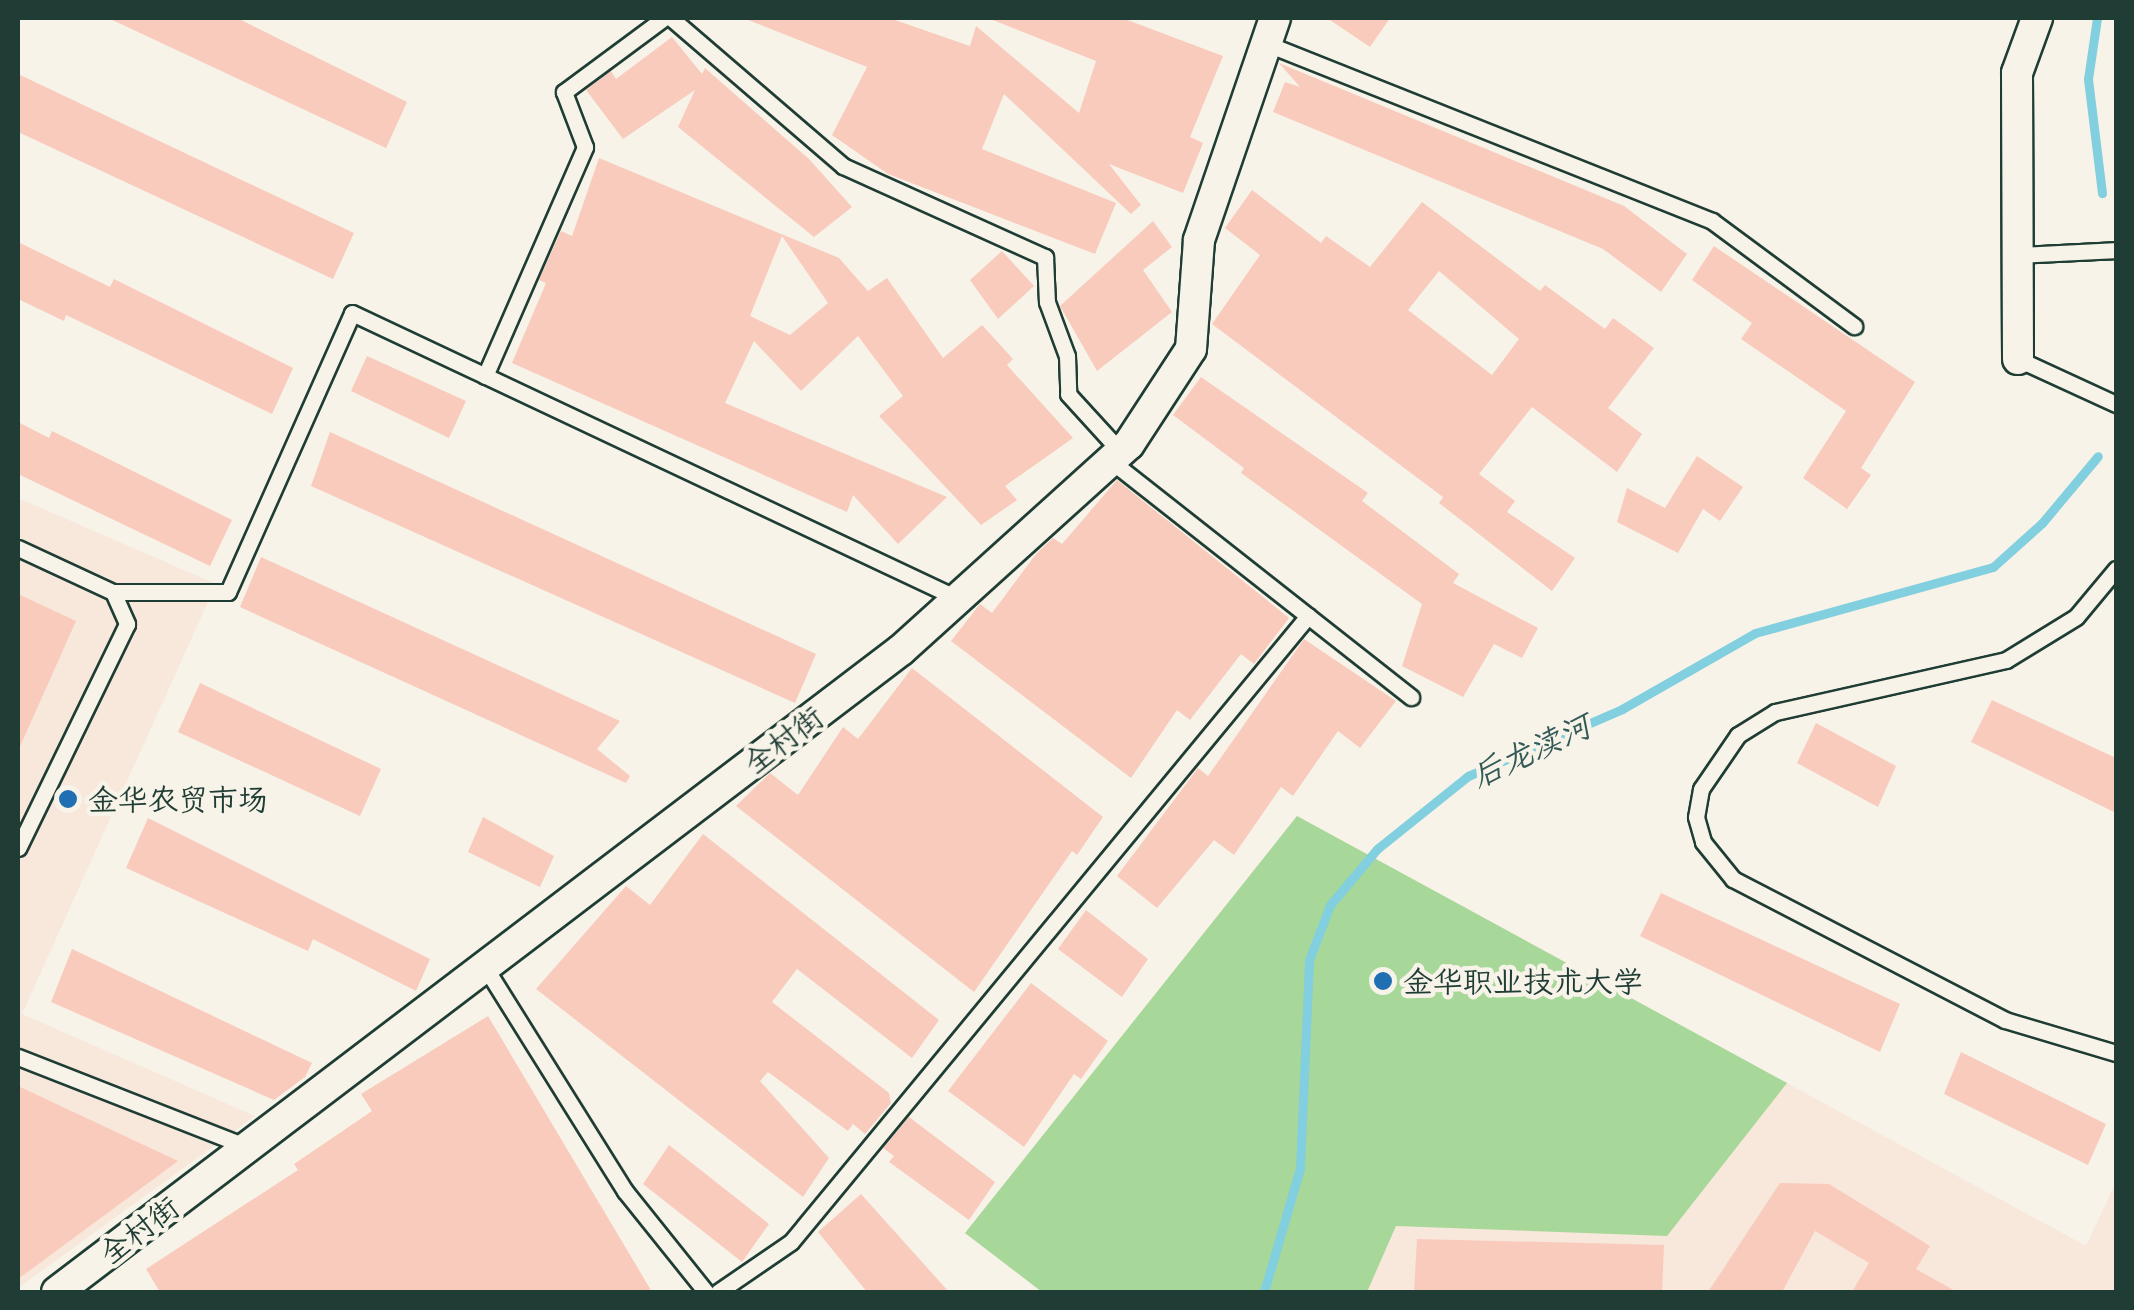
<!DOCTYPE html>
<html>
<head>
<meta charset="utf-8">
<style>
  body { margin:0 }
  #map { position:relative; width:2134px; height:1310px; overflow:hidden; background:#f7f3e8; font-family:"Patrick Hand","LXGW WenKai TC",sans-serif }
  div>[style] { position:absolute }
  .built>* { inset:0; background:#f8e7db }
  .green>* { inset:0; background:#a7d899 }
  .stream>* { height:9px; margin:-4.5px; padding:0 4.5px; transform-origin:4.5px; border-radius:4.5px; background:#81cfdf }
  .building>* { inset:0; background:#f9cbbd }
  .roads { filter:drop-shadow(2px 0 #1f3d34) drop-shadow(-2px 0 #1f3d34) drop-shadow(0 2px #1f3d34) drop-shadow(0 -2px #1f3d34) }
  .service>* { height:15px; margin:-7.5px; padding:0 7.5px; transform-origin:7.5px; border-radius:7.5px; background:#f7f3e8 }
  .minor>* { height:30px; margin:-15px; padding:0 15px; transform-origin:15px; border-radius:15px; background:#f7f3e8 }
  .dots>* { width:28px; height:28px; translate:-50% -50%; box-sizing:border-box; border:5px solid #f7f3e8; border-radius:50% }
  span { translate:-50% -50%; white-space:nowrap; text-align:center; line-height:1.15; -webkit-text-stroke:9px #f7f3e8; paint-order:stroke }
  .street-label { font-size:30px; color:#1f3d34 }
  .poi-label { font-size:30px; color:#1f3d34 }
  .left { translate:0 -50%; text-align:left }
  .water-label { font-size:32px; color:#335a56; font-style:italic }
  .frame { position:absolute; inset:0; border:20px solid #1f3d34; pointer-events:none }
</style>
</head>
<body>
<div id="map">
  <div class="built">
    <div style="clip-path:polygon(18px 498px,216px 584px,22px 1014px,255px 1116px,18px 1288px)"></div>
    <div style="clip-path:polygon(1297px 816px,2086px 1246px,2116px 1182px,2116px 1292px,1042px 1292px,965px 1233px)"></div>
  </div>
  <div class="green">
    <div style="clip-path:polygon(1297px 816px,1787px 1083px,1667px 1236px,1396px 1226px,1367px 1292px,1042px 1292px,965px 1233px)"></div>
  </div>
  <div class="stream">
    <div style="left:2097px;top:18px;width:62px;rotate:98.4deg"></div>
    <div style="left:2088px;top:79px;width:115px;rotate:83deg"></div>
    <div style="left:1264px;top:1292px;width:129px;rotate:-73.8deg"></div>
    <div style="left:1300px;top:1168px;width:208px;rotate:-87.5deg"></div>
    <div style="left:1309px;top:960px;width:59px;rotate:-69.1deg"></div>
    <div style="left:1330px;top:905px;width:73px;rotate:-50deg"></div>
    <div style="left:1377px;top:849px;width:117px;rotate:-38.7deg"></div>
    <div style="left:1468px;top:776px;width:168px;rotate:-23.5deg"></div>
    <div style="left:1622px;top:709px;width:153px;rotate:-29.7deg"></div>
    <div style="left:1755px;top:633px;width:247px;rotate:-15.5deg"></div>
    <div style="left:1993px;top:567px;width:66px;rotate:-41.9deg"></div>
    <div style="left:2042px;top:523px;width:87px;rotate:-50.1deg"></div>
  </div>
  <div class="building">
    <div style="clip-path:polygon(108px 18px,237px 18px,407px 102px,386px 148px)"></div>
    <div style="clip-path:polygon(743px 18px,889px 18px,970px 46px,976px 26px,1079px 113px,1096px 61px,988px 18px,1122px 18px,1223px 56px,1190px 137px,1203px 143px,1183px 193px,1109px 164px,1141px 205px,1131px 214px,1004px 94px,982px 149px,1116px 203px,1095px 254px,888px 174px,832px 135px,867px 67px)"></div>
    <div style="clip-path:polygon(1327px 18px,1390px 18px,1370px 47px)"></div>
    <div style="clip-path:polygon(672px 37px,702px 74px,705px 68px,809px 159px,852px 207px,814px 237px,678px 127px,695px 90px,623px 139px,586px 90px,611px 71px,616px 79px)"></div>
    <div style="clip-path:polygon(1279px 63px,1624px 206px,1687px 254px,1661px 292px,1603px 249px,1273px 112px,1285px 82px,1300px 87px)"></div>
    <div style="clip-path:polygon(18px 74px,354px 233px,333px 279px,18px 132px)"></div>
    <div style="clip-path:polygon(evenodd,599px 158px,839px 258px,868px 291px,887px 278px,943px 358px,982px 325px,1013px 359px,1007px 365px,1073px 438px,1005px 486px,1017px 500px,981px 525px,879px 416px,903px 396px,858px 336px,801px 391px,754px 341px,725px 403px,947px 497px,898px 544px,853px 495px,847px 512px,512px 363px,546px 283px,539px 280px,561px 231px,572px 236px,599px 158px,782px 236px,828px 303px,790px 335px,750px 316px,782px 236px)"></div>
    <div style="clip-path:polygon(evenodd,1252px 190px,1321px 243px,1326px 236px,1370px 267px,1422px 202px,1540px 291px,1545px 285px,1605px 329px,1613px 318px,1654px 348px,1608px 408px,1642px 434px,1617px 472px,1532px 407px,1479px 474px,1515px 501px,1507px 512px,1575px 558px,1552px 591px,1439px 503px,1443px 497px,1212px 324px,1260px 255px,1225px 228px,1252px 190px,1439px 271px,1519px 339px,1492px 375px,1408px 310px,1439px 271px)"></div>
    <div style="clip-path:polygon(1153px 221px,1172px 247px,1143px 270px,1172px 312px,1097px 371px,1060px 306px)"></div>
    <div style="clip-path:polygon(18px 242px,110px 287px,114px 279px,293px 368px,272px 414px,66px 315px,64px 321px,18px 299px)"></div>
    <div style="clip-path:polygon(1714px 246px,1915px 382px,1861px 468px,1871px 475px,1847px 509px,1803px 478px,1846px 411px,1741px 339px,1752px 323px,1692px 280px)"></div>
    <div style="clip-path:polygon(1002px 251px,1034px 286px,998px 319px,970px 280px)"></div>
    <div style="clip-path:polygon(367px 356px,466px 401px,449px 438px,351px 391px)"></div>
    <div style="clip-path:polygon(1201px 377px,1368px 493px,1362px 501px,1459px 574px,1453px 583px,1538px 628px,1522px 658px,1494px 644px,1463px 697px,1402px 666px,1422px 604px,1241px 473px,1244px 468px,1173px 415px)"></div>
    <div style="clip-path:polygon(18px 422px,49px 438px,52px 431px,232px 520px,210px 566px,18px 474px)"></div>
    <div style="clip-path:polygon(330px 432px,816px 654px,795px 703px,311px 486px)"></div>
    <div style="clip-path:polygon(1697px 456px,1743px 487px,1720px 521px,1703px 509px,1678px 553px,1617px 522px,1627px 488px,1665px 508px)"></div>
    <div style="clip-path:polygon(1117px 480px,1289px 618px,1254px 664px,1241px 654px,1190px 720px,1177px 710px,1131px 778px,951px 641px,980px 604px,992px 613px,1036px 554px,1053px 538px,1062px 544px)"></div>
    <div style="clip-path:polygon(261px 557px,620px 721px,597px 749px,630px 776px,626px 783px,240px 607px)"></div>
    <div style="clip-path:polygon(18px 594px,76px 621px,18px 751px)"></div>
    <div style="clip-path:polygon(1304px 639px,1396px 701px,1360px 748px,1338px 731px,1293px 796px,1281px 787px,1234px 855px,1214px 840px,1157px 908px,1117px 876px,1198px 768px,1208px 776px)"></div>
    <div style="clip-path:polygon(912px 668px,1103px 817px,1077px 855px,1072px 851px,974px 992px,736px 806px,770px 773px,798px 795px,843px 727px,858px 739px)"></div>
    <div style="clip-path:polygon(200px 683px,381px 769px,360px 816px,178px 732px)"></div>
    <div style="clip-path:polygon(1992px 700px,2116px 758px,2116px 813px,1971px 742px)"></div>
    <div style="clip-path:polygon(1816px 723px,1896px 766px,1878px 807px,1797px 763px)"></div>
    <div style="clip-path:polygon(483px 817px,554px 856px,540px 887px,468px 852px)"></div>
    <div style="clip-path:polygon(148px 818px,430px 959px,416px 991px,313px 939px,308px 951px,126px 868px)"></div>
    <div style="clip-path:polygon(703px 834px,939px 1020px,912px 1058px,797px 969px,772px 1002px,889px 1093px,891px 1103px,865px 1134px,853px 1124px,848px 1131px,768px 1072px,760px 1081px,829px 1158px,803px 1197px,536px 989px,626px 886px,650px 905px)"></div>
    <div style="clip-path:polygon(1661px 893px,1900px 1004px,1880px 1052px,1640px 936px)"></div>
    <div style="clip-path:polygon(1086px 910px,1148px 959px,1122px 997px,1058px 949px)"></div>
    <div style="clip-path:polygon(72px 949px,312px 1063px,305px 1077px,274px 1100px,51px 1002px)"></div>
    <div style="clip-path:polygon(1031px 983px,1108px 1041px,1081px 1079px,1074px 1074px,1024px 1147px,948px 1091px)"></div>
    <div style="clip-path:polygon(488px 1016px,652px 1292px,160px 1292px,146px 1269px,298px 1170px,294px 1164px,372px 1111px,361px 1094px)"></div>
    <div style="clip-path:polygon(1961px 1052px,2106px 1124px,2088px 1165px,1944px 1094px)"></div>
    <div style="clip-path:polygon(18px 1086px,178px 1161px,18px 1279px)"></div>
    <div style="clip-path:polygon(909px 1117px,995px 1182px,969px 1220px,889px 1162px,894px 1156px,883px 1148px)"></div>
    <div style="clip-path:polygon(669px 1145px,769px 1224px,742px 1262px,643px 1184px)"></div>
    <div style="clip-path:polygon(1780px 1183px,1829px 1184px,1930px 1246px,1916px 1269px,1957px 1292px,1852px 1292px,1869px 1263px,1815px 1231px,1782px 1292px,1708px 1292px)"></div>
    <div style="clip-path:polygon(861px 1194px,949px 1292px,867px 1292px,818px 1232px)"></div>
    <div style="clip-path:polygon(1417px 1239px,1664px 1245px,1662px 1292px,1414px 1292px)"></div>
  </div>
  <div class="roads">
    <div class="service">
      <div style="left:671px;top:18px;width:227px;rotate:40.7deg"></div>
      <div style="left:843px;top:166px;width:222px;rotate:24.3deg"></div>
      <div style="left:1045px;top:257px;width:45px;rotate:87.5deg"></div>
      <div style="left:1047px;top:302px;width:58px;rotate:69.7deg"></div>
      <div style="left:1067px;top:356px;width:38px;rotate:88deg"></div>
      <div style="left:1068px;top:394px;width:79px;rotate:47.6deg"></div>
      <div style="left:1265px;top:43px;width:481px;rotate:21.7deg"></div>
      <div style="left:1712px;top:221px;width:177px;rotate:36.5deg"></div>
      <div style="left:2018px;top:255px;width:98px;rotate:-2.9deg"></div>
      <div style="left:2018px;top:359px;width:108px;rotate:24.7deg"></div>
      <div style="left:485px;top:376px;width:250px;rotate:-66.4deg"></div>
      <div style="left:585px;top:147px;width:59px;rotate:-110.9deg"></div>
      <div style="left:564px;top:92px;width:124px;rotate:-36.5deg"></div>
      <div style="left:1111px;top:461px;width:382px;rotate:38.2deg"></div>
      <div style="left:18px;top:548px;width:105px;rotate:24.9deg"></div>
      <div style="left:113px;top:592px;width:35px;rotate:66deg"></div>
      <div style="left:127px;top:624px;width:249px;rotate:115.9deg"></div>
      <div style="left:2116px;top:569px;width:62px;rotate:129.8deg"></div>
      <div style="left:2076px;top:617px;width:82px;rotate:148.4deg"></div>
      <div style="left:2006px;top:660px;width:237px;rotate:167.3deg"></div>
      <div style="left:1775px;top:712px;width:44px;rotate:148.1deg"></div>
      <div style="left:1738px;top:735px;width:65px;rotate:124.4deg"></div>
      <div style="left:1701px;top:789px;width:28px;rotate:100deg"></div>
      <div style="left:1696px;top:817px;width:26px;rotate:74deg"></div>
      <div style="left:1703px;top:842px;width:48px;rotate:51deg"></div>
      <div style="left:1733px;top:879px;width:306px;rotate:27.4deg"></div>
      <div style="left:2005px;top:1020px;width:116px;rotate:16.6deg"></div>
      <div style="left:113px;top:592px;width:115px"></div>
      <div style="left:228px;top:592px;width:305px;rotate:-66deg"></div>
      <div style="left:352px;top:313px;width:671px;rotate:25.23deg"></div>
      <div style="left:485px;top:967px;width:264px;rotate:58deg"></div>
      <div style="left:625px;top:1191px;width:129px;rotate:51.3deg"></div>
      <div style="left:18px;top:1057px;width:247px;rotate:21.4deg"></div>
      <div style="left:718px;top:1292px;width:88px;rotate:-34.4deg"></div>
      <div style="left:791px;top:1242px;width:812px;rotate:-50.45deg"></div>
    </div>
    <div class="minor">
      <div style="left:2018px;top:359px;width:286px;rotate:-90.2deg"></div>
      <div style="left:2017px;top:73px;width:59px;rotate:-70deg"></div>
      <div style="left:57px;top:1292px;width:1060px;rotate:-37.26deg"></div>
      <div style="left:901px;top:650px;width:307px;rotate:-42.1deg"></div>
      <div style="left:1129px;top:444px;width:113px;rotate:-56.9deg"></div>
      <div style="left:1191px;top:349px;width:109px;rotate:-85.8deg"></div>
      <div style="left:1199px;top:240px;width:235px;rotate:-71.1deg"></div>
    </div>
  </div>
  <div class="dots">
    <div style="left:68px;top:799px;background:#1f6fb2"></div>
    <div style="left:1383px;top:981px;background:#1f6fb2"></div>
  </div>
  <div class="street-label">
    <span style="left:783px;top:740px;rotate:-37deg">全村街</span>
    <span style="left:139px;top:1230px;rotate:-37deg">全村街</span>
  </div>
  <div class="poi-label">
    <span class="left" style="left:88px;top:799px">金华农贸市场</span>
    <span class="left" style="left:1403px;top:981px">金华职业技术大学</span>
  </div>
  <div class="water-label">
    <span style="left:1531px;top:751px;rotate:-25deg">后龙渎河</span>
  </div>
  <div class="frame"></div>
</div>
</body>
</html>
